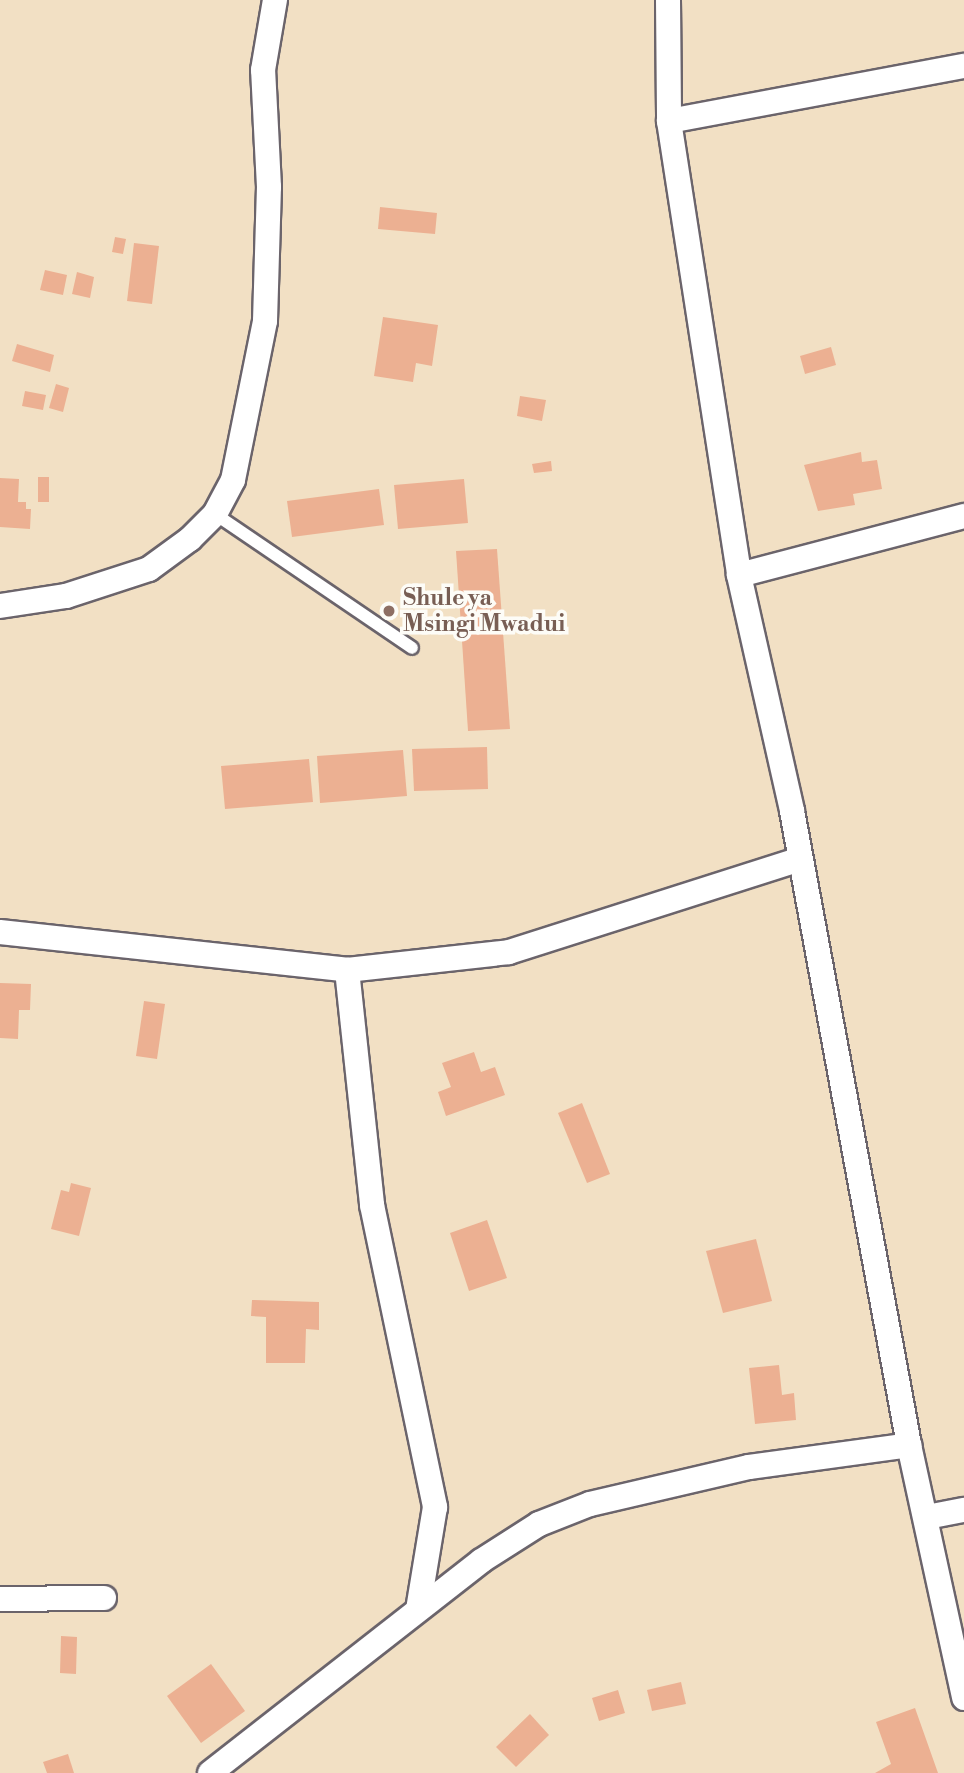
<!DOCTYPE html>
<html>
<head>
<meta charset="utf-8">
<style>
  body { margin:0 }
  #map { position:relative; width:964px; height:1773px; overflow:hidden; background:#f2e0c4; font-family:"Libre Bodoni",serif }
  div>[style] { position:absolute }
  .building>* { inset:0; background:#ecb092 }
  .roads { filter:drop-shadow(2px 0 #6b646b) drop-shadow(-2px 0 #6b646b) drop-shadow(0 2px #6b646b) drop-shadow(0 -2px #6b646b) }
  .lane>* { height:12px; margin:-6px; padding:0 6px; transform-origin:6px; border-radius:6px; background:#fff }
  .street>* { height:24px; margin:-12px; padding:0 12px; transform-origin:12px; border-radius:12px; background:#fff }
  .dots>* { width:19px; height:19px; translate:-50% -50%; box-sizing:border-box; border:4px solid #fdfcf7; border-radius:50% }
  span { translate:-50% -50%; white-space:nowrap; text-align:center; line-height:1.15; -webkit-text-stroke:7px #fdfcf7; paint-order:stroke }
  .education-label { font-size:23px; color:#785e54; font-weight:700 }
  .left { translate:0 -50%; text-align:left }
</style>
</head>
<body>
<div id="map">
  <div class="building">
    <div style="clip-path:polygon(380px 207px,437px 213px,435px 234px,378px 229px)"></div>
    <div style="clip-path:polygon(115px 237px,126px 239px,123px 254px,112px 252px)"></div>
    <div style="clip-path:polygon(134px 243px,159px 246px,152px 304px,127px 301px)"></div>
    <div style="clip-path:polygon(45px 270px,67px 275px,63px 295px,40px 290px)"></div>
    <div style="clip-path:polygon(77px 272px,94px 277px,90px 298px,72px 294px)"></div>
    <div style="clip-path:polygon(383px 317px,438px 325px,432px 366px,416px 363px,413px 382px,374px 376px)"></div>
    <div style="clip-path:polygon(17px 344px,54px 355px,50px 372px,12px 361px)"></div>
    <div style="clip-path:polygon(831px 347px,836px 365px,805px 374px,800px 356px)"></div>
    <div style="clip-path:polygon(56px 384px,69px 388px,63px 412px,49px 408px)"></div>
    <div style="clip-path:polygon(25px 391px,46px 395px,43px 410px,22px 406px)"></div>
    <div style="clip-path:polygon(520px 396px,546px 400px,542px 421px,517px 416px)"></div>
    <div style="clip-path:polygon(861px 452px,862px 462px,877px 460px,882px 489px,853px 494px,855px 505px,818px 511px,804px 465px)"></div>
    <div style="clip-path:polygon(551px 461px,552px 471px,534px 473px,532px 464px)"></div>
    <div style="clip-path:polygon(38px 477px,49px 477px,49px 502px,38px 502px)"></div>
    <div style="clip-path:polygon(0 478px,19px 479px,18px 502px,26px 502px,26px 509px,31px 509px,30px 529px,0 527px)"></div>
    <div style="clip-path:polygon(464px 479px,468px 523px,398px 529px,394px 485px)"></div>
    <div style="clip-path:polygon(379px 489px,384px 525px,292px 537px,287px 501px)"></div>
    <div style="clip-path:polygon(497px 549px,510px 729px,468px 731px,456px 551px)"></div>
    <div style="clip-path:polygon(487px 747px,488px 789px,414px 791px,412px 749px)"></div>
    <div style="clip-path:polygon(403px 750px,407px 796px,320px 803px,317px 756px)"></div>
    <div style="clip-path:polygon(309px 759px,313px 802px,225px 809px,221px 766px)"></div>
    <div style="clip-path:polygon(0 983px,31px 984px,30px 1010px,19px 1010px,18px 1039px,0 1038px)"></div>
    <div style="clip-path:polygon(144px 1001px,165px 1004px,157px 1059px,136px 1056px)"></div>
    <div style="clip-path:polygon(474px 1052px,481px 1072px,495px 1067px,505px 1095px,446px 1116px,438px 1092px,451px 1087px,442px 1063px)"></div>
    <div style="clip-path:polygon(582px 1103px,610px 1174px,587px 1183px,558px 1113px)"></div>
    <div style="clip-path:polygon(71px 1183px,91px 1188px,79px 1236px,51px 1229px,61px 1190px,69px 1192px)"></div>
    <div style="clip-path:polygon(487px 1220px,507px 1278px,469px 1291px,450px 1233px)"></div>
    <div style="clip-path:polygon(756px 1239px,772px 1301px,723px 1313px,706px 1251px)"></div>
    <div style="clip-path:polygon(252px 1300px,319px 1302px,319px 1330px,306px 1329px,305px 1363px,266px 1363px,266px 1317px,251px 1316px)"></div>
    <div style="clip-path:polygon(779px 1365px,782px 1395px,794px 1393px,796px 1420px,755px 1424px,749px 1368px)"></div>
    <div style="clip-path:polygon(61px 1636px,77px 1637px,76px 1674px,60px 1673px)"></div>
    <div style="clip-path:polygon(211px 1664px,245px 1711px,201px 1743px,167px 1696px)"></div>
    <div style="clip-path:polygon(681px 1682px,686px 1704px,652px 1711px,647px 1690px)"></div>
    <div style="clip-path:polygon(618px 1690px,625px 1713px,599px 1721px,592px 1698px)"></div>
    <div style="clip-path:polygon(915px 1708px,938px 1773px,875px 1773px,891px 1764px,876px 1722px)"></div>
    <div style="clip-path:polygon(530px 1714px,549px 1735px,516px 1767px,496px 1747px)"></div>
    <div style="clip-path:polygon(68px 1754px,74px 1773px,47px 1773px,43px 1762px)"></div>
  </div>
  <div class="roads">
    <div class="lane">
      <div style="left:215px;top:514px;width:238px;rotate:34.2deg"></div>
    </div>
    <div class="street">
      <div style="left:668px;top:0;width:121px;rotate:89.5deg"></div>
      <div style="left:669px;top:121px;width:459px;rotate:81.2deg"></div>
      <div style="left:739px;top:575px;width:242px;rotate:77.3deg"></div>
      <div style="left:792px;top:811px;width:645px;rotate:79.54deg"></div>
      <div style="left:909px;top:1445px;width:259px;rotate:77.7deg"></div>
      <div style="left:669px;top:121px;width:300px;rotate:-10.6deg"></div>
      <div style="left:739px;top:575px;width:233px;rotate:-14.7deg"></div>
      <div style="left:0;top:606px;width:67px;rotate:-8.6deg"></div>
      <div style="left:66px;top:596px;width:87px;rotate:-18deg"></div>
      <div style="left:149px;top:569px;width:51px;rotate:-36.2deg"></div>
      <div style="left:190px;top:539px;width:35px;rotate:-45deg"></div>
      <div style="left:215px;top:514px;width:38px;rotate:-62deg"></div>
      <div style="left:233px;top:480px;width:162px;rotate:-78.6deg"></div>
      <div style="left:265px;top:321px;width:134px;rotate:-88.3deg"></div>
      <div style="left:269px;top:187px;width:117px;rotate:-92.9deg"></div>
      <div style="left:263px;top:70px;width:71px;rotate:-80.3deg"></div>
      <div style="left:0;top:932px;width:349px;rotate:6.2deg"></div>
      <div style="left:347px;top:970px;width:163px;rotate:-6.3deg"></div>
      <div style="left:509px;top:952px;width:306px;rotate:-17.7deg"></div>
      <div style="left:347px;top:970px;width:236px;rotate:83.9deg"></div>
      <div style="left:372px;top:1205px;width:309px;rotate:78.2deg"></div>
      <div style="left:435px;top:1507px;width:104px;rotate:99.4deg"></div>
      <div style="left:927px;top:1517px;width:38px;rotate:-11deg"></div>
      <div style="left:0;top:1599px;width:104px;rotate:-0.6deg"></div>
      <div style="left:210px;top:1773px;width:344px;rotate:-38deg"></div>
      <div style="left:481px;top:1561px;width:69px;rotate:-32.5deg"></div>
      <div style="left:539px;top:1524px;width:55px;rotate:-21.4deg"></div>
      <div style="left:590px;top:1504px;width:163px;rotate:-13.1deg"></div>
      <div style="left:749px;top:1467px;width:162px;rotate:-7.8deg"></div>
    </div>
  </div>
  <div class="dots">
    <div style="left:389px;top:611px;background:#8d6e63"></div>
  </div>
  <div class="education-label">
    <span class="left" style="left:403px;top:611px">Shule ya<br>Msingi Mwadui</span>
  </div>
</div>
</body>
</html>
